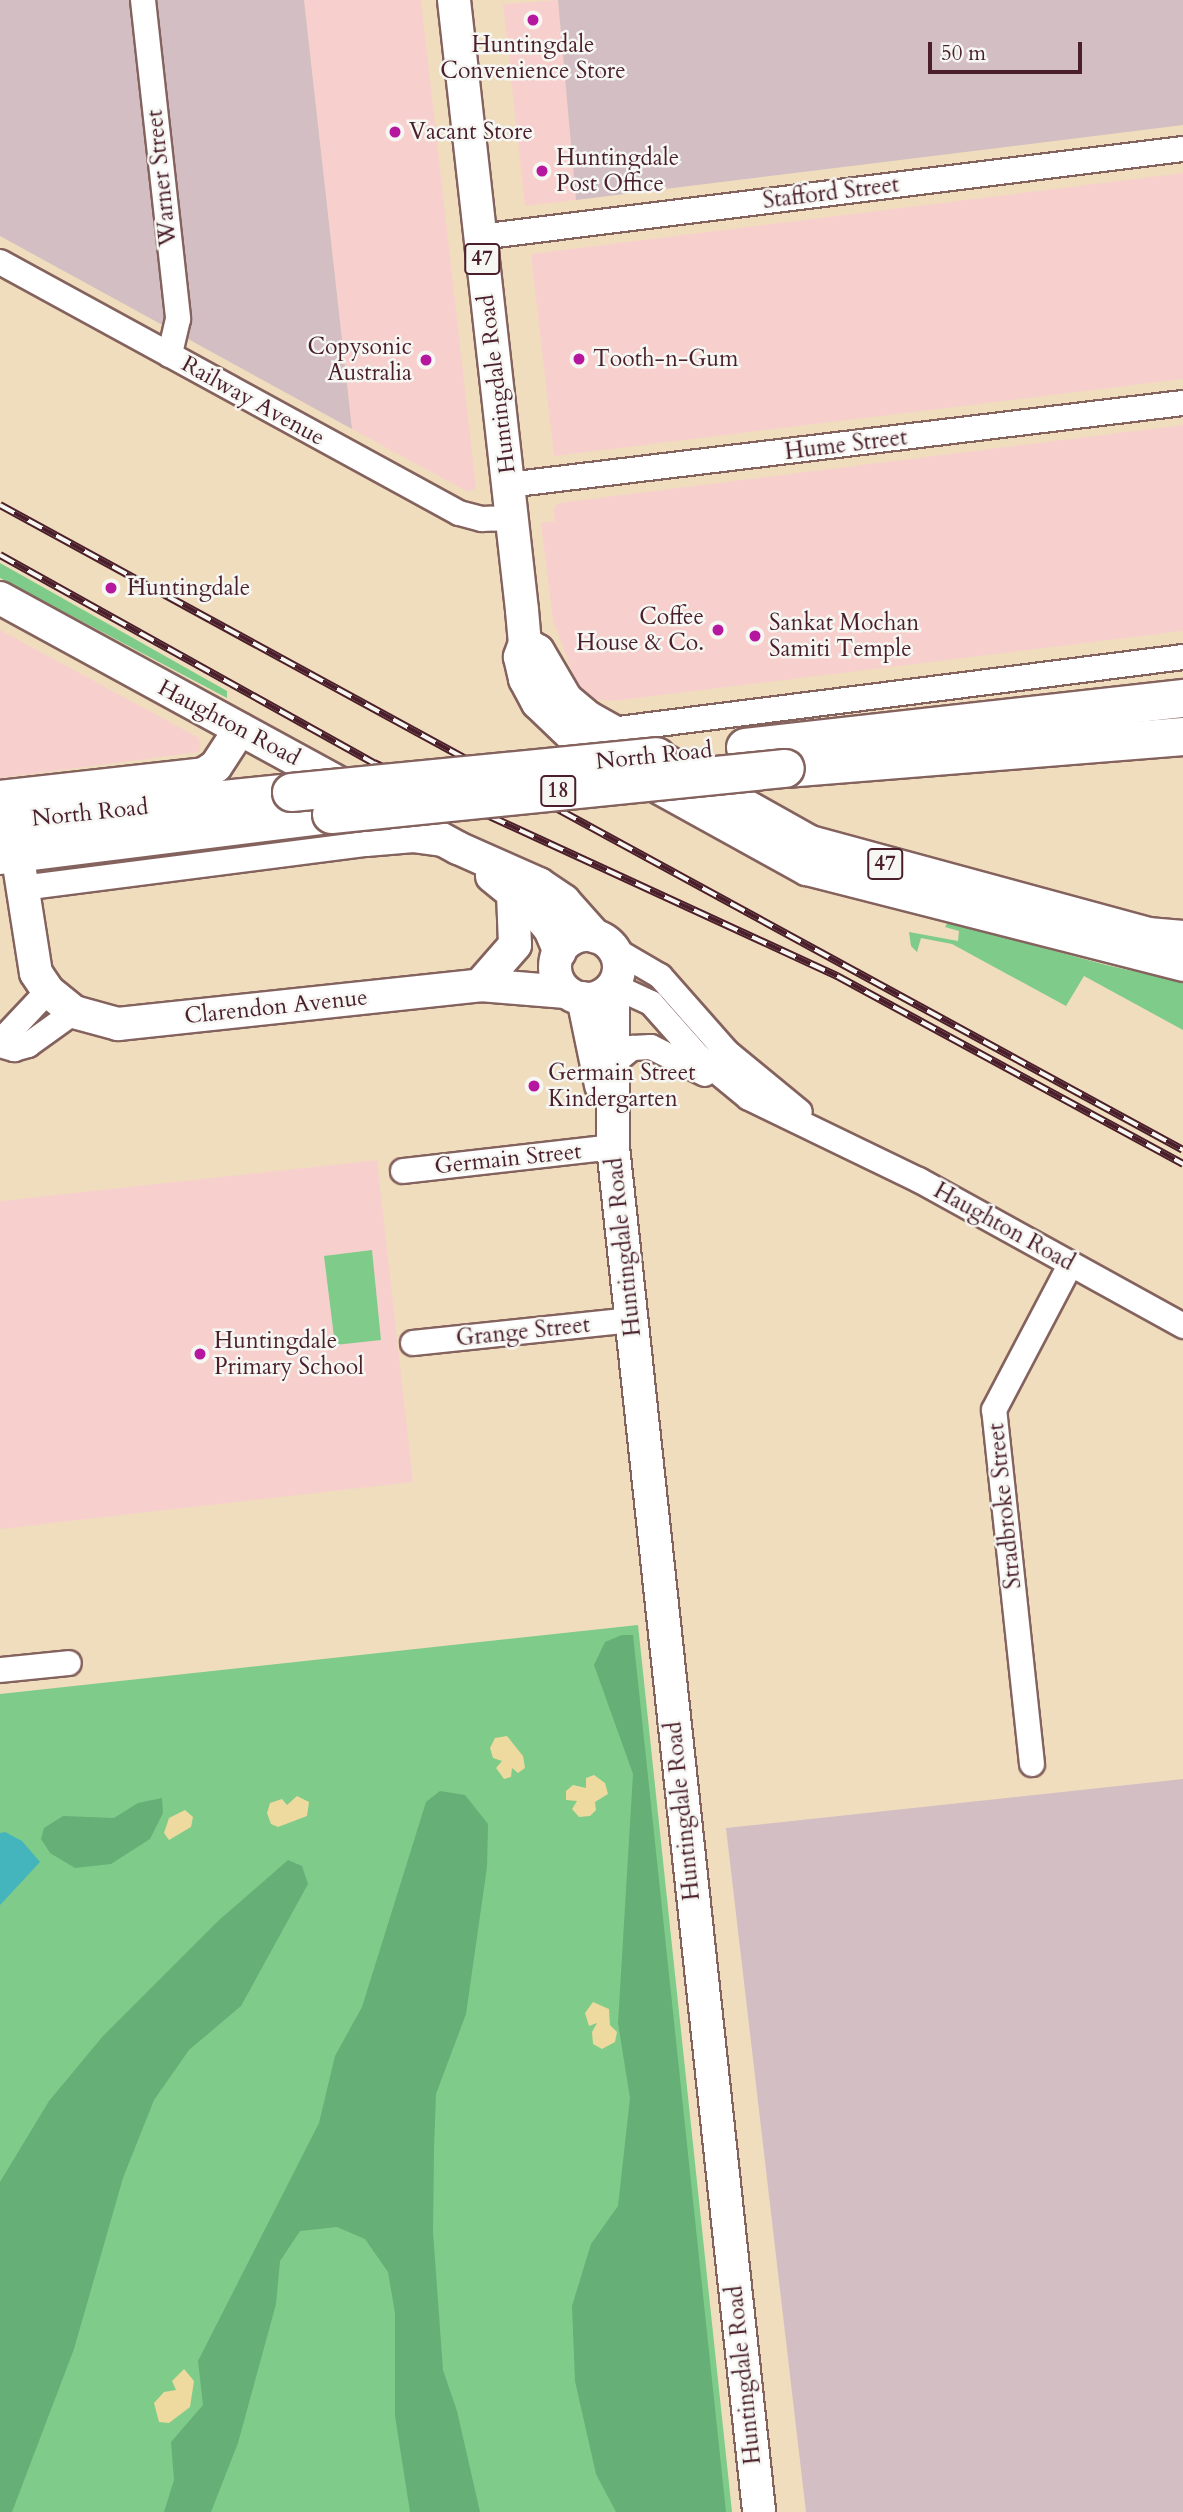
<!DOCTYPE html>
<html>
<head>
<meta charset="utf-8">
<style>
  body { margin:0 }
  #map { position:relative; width:1183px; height:2512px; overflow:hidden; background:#f0ddbd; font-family:Cardo,serif }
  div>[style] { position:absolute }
  .built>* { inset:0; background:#f7d0cd }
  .industrial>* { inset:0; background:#d2bec3 }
  .green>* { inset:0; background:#7ecb8a }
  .forest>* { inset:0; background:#66af76 }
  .sand>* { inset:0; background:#eeda9e }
  .water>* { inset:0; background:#44b4bd }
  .roads { filter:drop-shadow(2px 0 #84625e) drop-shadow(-2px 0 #84625e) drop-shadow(0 2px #84625e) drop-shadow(0 -2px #84625e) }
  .minor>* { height:24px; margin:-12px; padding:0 12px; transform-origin:12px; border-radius:12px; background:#fff }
  .major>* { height:32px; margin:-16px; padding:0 16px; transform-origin:16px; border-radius:16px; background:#fff }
  .major>.ring { margin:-16px; padding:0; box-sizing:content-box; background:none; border:32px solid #fff; border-radius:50% }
  .highway>* { height:37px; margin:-18.5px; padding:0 18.5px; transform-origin:18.5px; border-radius:18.5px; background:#fff }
  .rail>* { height:8px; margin-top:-4px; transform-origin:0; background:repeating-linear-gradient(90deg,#f6f6f2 0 16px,#4a1f2b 0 32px); box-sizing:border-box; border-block:2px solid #4a1f2b }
  .bridges { filter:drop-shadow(2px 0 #84625e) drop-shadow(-2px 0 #84625e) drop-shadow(0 2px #84625e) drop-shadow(0 -2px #84625e) }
  .highway-bridge>* { height:37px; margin:-18.5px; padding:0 18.5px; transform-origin:18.5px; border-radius:18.5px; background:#fff }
  .dots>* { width:19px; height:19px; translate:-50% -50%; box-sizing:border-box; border:4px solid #f6f6f2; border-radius:50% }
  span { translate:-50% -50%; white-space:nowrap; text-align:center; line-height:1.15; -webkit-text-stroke:5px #f6f6f2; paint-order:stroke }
  .shield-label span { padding:2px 5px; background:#f6f6f2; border:2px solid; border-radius:5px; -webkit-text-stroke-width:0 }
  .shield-label { font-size:21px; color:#4a1f2b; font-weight:700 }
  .poi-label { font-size:23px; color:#4a1f2b }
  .left { translate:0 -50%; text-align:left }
  .right { translate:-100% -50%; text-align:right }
  .street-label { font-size:23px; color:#4a1f2b }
  .scale { position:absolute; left:928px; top:42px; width:154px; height:32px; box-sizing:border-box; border:4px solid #4a1f2b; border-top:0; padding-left:9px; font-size:21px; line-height:24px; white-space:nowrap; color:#4a1f2b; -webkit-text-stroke:5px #f6f6f2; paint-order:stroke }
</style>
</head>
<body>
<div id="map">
  <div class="built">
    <div style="clip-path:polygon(304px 0,421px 0,476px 488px,468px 492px,352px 429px)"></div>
    <div style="clip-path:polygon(558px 0,576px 200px,525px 206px,503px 4px)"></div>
    <div style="clip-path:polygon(1183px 173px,1183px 379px,554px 456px,531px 254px)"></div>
    <div style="clip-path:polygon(1183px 425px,1183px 631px,613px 701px,592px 699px,576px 682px,553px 620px,541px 523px,555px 521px,553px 509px,558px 503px)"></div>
    <div style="clip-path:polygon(0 630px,199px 738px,200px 752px,0 778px)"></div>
    <div style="clip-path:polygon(377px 1160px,413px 1482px,0 1529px,0 1201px)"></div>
  </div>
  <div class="industrial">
    <div style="clip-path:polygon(0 0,304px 0,352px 429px,0 236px)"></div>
    <div style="clip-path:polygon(558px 0,1183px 0,1183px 125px,576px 200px)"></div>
    <div style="clip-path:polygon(1183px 1779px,1183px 2512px,806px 2512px,726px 1828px)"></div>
  </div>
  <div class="green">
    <div style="clip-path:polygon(0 563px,227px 691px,227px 698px,0 578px)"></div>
    <div style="clip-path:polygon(948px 922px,1106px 965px,1155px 976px,1183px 976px,1183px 1030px,1084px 976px,1066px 1006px,952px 944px,921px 938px,917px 952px,911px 946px,909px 932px,958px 941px,959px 931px,945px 927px)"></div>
    <div style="clip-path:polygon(372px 1250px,381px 1340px,335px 1345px,324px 1256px)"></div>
    <div style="clip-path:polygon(638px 1625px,732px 2512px,0 2512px,0 1694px)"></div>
  </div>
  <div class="forest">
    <div style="clip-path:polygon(622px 1635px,633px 1635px,726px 2512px,616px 2512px,596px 2474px,575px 2381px,572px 2306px,591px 2244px,618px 2206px,630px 2098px,618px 2023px,633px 1774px,594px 1665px,605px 1642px)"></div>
    <div style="clip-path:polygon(440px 1791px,465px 1795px,488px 1824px,487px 1867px,466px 2014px,436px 2094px,434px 2149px,433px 2232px,443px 2370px,457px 2411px,480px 2512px,410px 2512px,395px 2416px,395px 2313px,388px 2272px,365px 2239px,337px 2227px,300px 2231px,280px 2261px,276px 2304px,238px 2443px,211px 2512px,164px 2512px,174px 2480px,171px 2442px,203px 2405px,198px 2361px,319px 2123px,335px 2056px,362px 2007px,426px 1802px)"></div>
    <div style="clip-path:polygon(162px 1798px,163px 1813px,150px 1839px,111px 1864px,75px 1868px,50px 1853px,41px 1839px,44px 1828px,63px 1816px,114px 1818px,138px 1803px)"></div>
    <div style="clip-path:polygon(288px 1860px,302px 1866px,308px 1884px,241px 2006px,189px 2050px,154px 2100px,123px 2178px,74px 2349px,12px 2512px,0 2512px,0 2182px,49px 2101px,103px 2036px,218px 1921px)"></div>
  </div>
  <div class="sand">
    <div style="clip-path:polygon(507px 1736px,523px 1756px,525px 1768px,518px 1773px,512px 1768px,511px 1777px,504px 1779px,496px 1768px,502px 1761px,493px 1758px,490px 1748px,495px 1738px)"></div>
    <div style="clip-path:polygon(594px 1775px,605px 1783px,608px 1794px,595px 1802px,596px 1810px,590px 1816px,579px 1817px,572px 1809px,577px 1801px,566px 1800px,566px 1791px,573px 1785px,586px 1788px,586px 1778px)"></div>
    <div style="clip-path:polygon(297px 1796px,309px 1802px,307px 1816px,278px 1827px,271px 1824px,267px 1813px,270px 1803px,282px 1799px,287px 1805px)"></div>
    <div style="clip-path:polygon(185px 1810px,193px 1817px,191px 1827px,169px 1840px,164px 1833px,169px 1818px)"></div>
    <div style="clip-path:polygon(593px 2002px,609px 2009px,610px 2025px,617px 2032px,615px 2042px,602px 2049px,593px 2044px,592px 2032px,597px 2023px,589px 2026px,585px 2013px)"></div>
    <div style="clip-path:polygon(184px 2369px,194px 2381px,190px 2407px,169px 2423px,159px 2422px,154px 2403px,164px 2392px,176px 2390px,172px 2381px)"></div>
  </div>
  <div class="water">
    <div style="clip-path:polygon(5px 1832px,22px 1841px,40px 1862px,0 1905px,0 1833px)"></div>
  </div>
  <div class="roads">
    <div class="minor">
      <div style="left:143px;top:0;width:321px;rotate:83.7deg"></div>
      <div style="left:178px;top:319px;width:37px;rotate:103deg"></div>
      <div style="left:480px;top:237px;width:708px;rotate:-7.14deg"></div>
      <div style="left:0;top:262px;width:523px;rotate:28.67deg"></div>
      <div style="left:459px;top:513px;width:24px;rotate:15deg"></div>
      <div style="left:482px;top:519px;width:30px;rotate:-2deg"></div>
      <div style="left:508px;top:485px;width:680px;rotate:-6.93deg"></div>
      <div style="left:611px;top:730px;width:577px;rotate:-7.27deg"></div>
      <div style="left:22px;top:888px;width:347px;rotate:-7.3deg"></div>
      <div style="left:366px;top:844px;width:48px;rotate:-4.8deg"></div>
      <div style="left:414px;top:840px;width:30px;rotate:8deg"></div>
      <div style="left:612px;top:948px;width:56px;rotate:30.3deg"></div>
      <div style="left:660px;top:976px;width:101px;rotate:48.6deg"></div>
      <div style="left:727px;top:1052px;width:94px;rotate:39.4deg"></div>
      <div style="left:614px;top:986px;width:41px;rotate:24.7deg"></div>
      <div style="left:651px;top:1003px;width:71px;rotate:48.4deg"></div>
      <div style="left:698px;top:1056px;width:66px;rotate:39.5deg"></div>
      <div style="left:749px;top:1098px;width:189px;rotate:25.8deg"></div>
      <div style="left:919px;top:1180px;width:302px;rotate:28.9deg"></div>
      <div style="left:0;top:1042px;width:70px;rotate:-46.7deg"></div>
      <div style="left:0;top:1045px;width:15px;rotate:16deg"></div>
      <div style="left:14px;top:1049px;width:15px;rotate:-16deg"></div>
      <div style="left:28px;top:1045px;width:57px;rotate:-35.7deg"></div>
      <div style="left:616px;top:1061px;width:21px;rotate:-39deg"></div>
      <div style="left:632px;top:1048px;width:19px;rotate:-3deg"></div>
      <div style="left:651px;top:1047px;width:60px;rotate:26.6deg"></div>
      <div style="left:403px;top:1171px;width:211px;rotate:-6.5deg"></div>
      <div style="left:413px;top:1343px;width:220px;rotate:-6deg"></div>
      <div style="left:0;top:1670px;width:69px;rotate:-5.8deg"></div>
      <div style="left:1032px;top:1764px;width:356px;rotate:-96.1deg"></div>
      <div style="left:994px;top:1410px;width:164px;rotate:-62.3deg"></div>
    </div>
    <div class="major">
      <div style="left:454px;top:0;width:614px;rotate:83.64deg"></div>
      <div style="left:522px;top:610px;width:33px;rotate:85deg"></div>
      <div style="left:525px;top:643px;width:15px;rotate:110deg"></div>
      <div style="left:520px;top:657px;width:23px;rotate:77deg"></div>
      <div style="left:525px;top:679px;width:27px;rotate:62deg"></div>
      <div style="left:538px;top:703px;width:61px;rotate:43.7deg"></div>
      <div style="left:582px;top:745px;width:257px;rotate:28.9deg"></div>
      <div style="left:807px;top:869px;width:388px;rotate:14.3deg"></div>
      <div style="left:0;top:598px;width:522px;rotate:28.63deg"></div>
      <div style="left:458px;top:848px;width:89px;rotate:24deg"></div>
      <div style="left:539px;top:884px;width:30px;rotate:34deg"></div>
      <div style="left:564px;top:901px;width:48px;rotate:48.4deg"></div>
      <div style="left:525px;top:643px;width:15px;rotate:32deg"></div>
      <div style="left:538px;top:651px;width:56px;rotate:59.7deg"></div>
      <div style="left:566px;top:699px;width:30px;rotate:40deg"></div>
      <div style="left:589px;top:718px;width:253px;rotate:29.3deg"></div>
      <div style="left:810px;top:842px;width:350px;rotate:15.2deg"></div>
      <div style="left:1148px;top:934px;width:35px;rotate:5deg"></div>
      <div style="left:0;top:797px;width:205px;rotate:-6.4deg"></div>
      <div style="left:204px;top:774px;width:14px;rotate:-34deg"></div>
      <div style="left:216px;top:766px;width:44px;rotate:-57deg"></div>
      <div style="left:17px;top:852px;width:122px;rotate:81.1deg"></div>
      <div style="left:36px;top:973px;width:22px;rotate:56deg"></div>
      <div style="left:48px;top:991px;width:33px;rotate:39deg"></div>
      <div style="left:74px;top:1012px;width:46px;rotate:15.3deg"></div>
      <div style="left:118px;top:1024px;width:364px;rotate:-6.1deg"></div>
      <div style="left:480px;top:985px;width:86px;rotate:4.7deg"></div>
      <div style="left:492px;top:876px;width:54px;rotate:39deg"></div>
      <div style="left:534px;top:910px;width:25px;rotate:50deg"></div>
      <div style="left:550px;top:929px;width:25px;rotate:67deg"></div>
      <div class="ring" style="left:555px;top:935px;width:32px;height:32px"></div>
      <div style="left:480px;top:985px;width:53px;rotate:-48.8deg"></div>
      <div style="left:515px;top:945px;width:53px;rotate:-92.2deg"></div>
      <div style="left:613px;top:988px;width:159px;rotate:90deg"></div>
      <div style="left:613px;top:1147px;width:1373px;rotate:83.89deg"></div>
      <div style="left:583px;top:998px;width:89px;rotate:78.3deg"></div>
    </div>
    <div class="highway">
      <div style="left:745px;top:747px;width:441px;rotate:-6.4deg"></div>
      <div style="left:785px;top:768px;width:399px;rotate:-4.6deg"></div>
      <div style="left:0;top:822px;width:293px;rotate:-5.9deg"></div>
      <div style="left:0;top:855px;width:334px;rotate:-7.1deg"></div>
    </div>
  </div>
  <div class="rail">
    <div style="left:0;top:505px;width:1347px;rotate:28.6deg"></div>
    <div style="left:0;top:555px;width:428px;rotate:29.1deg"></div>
    <div style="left:374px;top:763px;width:510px;rotate:24.7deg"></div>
    <div style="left:837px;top:976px;width:394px;rotate:28.5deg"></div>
  </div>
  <div class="bridges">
    <div class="highway-bridge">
      <div style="left:291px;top:792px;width:367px;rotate:-5.6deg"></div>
      <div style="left:331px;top:814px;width:456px;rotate:-5.8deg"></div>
    </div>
  </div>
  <div class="dots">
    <div style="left:533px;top:20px;background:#b5179e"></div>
    <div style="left:395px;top:132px;background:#b5179e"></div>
    <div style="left:542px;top:171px;background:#b5179e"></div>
    <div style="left:579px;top:359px;background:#b5179e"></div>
    <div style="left:426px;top:360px;background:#b5179e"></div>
    <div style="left:111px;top:588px;background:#b5179e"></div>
    <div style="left:718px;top:630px;background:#b5179e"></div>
    <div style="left:755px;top:636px;background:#b5179e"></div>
    <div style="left:534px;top:1086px;background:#b5179e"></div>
    <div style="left:200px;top:1354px;background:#b5179e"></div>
  </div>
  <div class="shield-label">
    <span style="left:482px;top:259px">47</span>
    <span style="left:558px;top:791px">18</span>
    <span style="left:885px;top:864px">47</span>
  </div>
  <div class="poi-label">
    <span style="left:533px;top:58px">Huntingdale<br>Convenience Store</span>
    <span class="left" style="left:409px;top:132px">Vacant Store</span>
    <span class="left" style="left:556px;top:171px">Huntingdale<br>Post Office</span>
    <span class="right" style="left:412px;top:360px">Copysonic<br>Australia</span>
    <span class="left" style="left:593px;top:359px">Tooth-n-Gum</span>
    <span class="left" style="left:127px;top:588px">Huntingdale</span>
    <span class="right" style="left:704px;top:630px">Coffee<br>House &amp; Co.</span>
    <span class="left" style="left:769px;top:636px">Sankat Mochan<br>Samiti Temple</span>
    <span class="left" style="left:548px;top:1086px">Germain Street<br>Kindergarten</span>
    <span class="left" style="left:214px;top:1354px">Huntingdale<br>Primary School</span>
  </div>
  <div class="street-label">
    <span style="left:162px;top:178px;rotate:-96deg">Warner Street</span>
    <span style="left:831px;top:193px;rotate:-7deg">Stafford Street</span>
    <span style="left:497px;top:384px;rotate:-97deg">Huntingdale Road</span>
    <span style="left:253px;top:401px;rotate:29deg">Railway Avenue</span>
    <span style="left:846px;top:445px;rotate:-7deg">Hume Street</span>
    <span style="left:229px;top:723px;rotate:28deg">Haughton Road</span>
    <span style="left:654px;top:756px;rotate:-6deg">North Road</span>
    <span style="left:90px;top:813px;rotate:-6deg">North Road</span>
    <span style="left:276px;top:1007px;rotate:-6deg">Clarendon Avenue</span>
    <span style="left:508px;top:1159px;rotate:-6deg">Germain Street</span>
    <span style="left:1004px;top:1227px;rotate:29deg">Haughton Road</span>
    <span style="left:624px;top:1247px;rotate:-96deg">Huntingdale Road</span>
    <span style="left:523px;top:1332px;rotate:-6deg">Grange Street</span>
    <span style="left:1005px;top:1506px;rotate:-96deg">Stradbroke Street</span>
    <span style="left:683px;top:1811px;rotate:-96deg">Huntingdale Road</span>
    <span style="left:744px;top:2375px;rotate:-96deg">Huntingdale Road</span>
  </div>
  <div class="scale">50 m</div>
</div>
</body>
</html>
